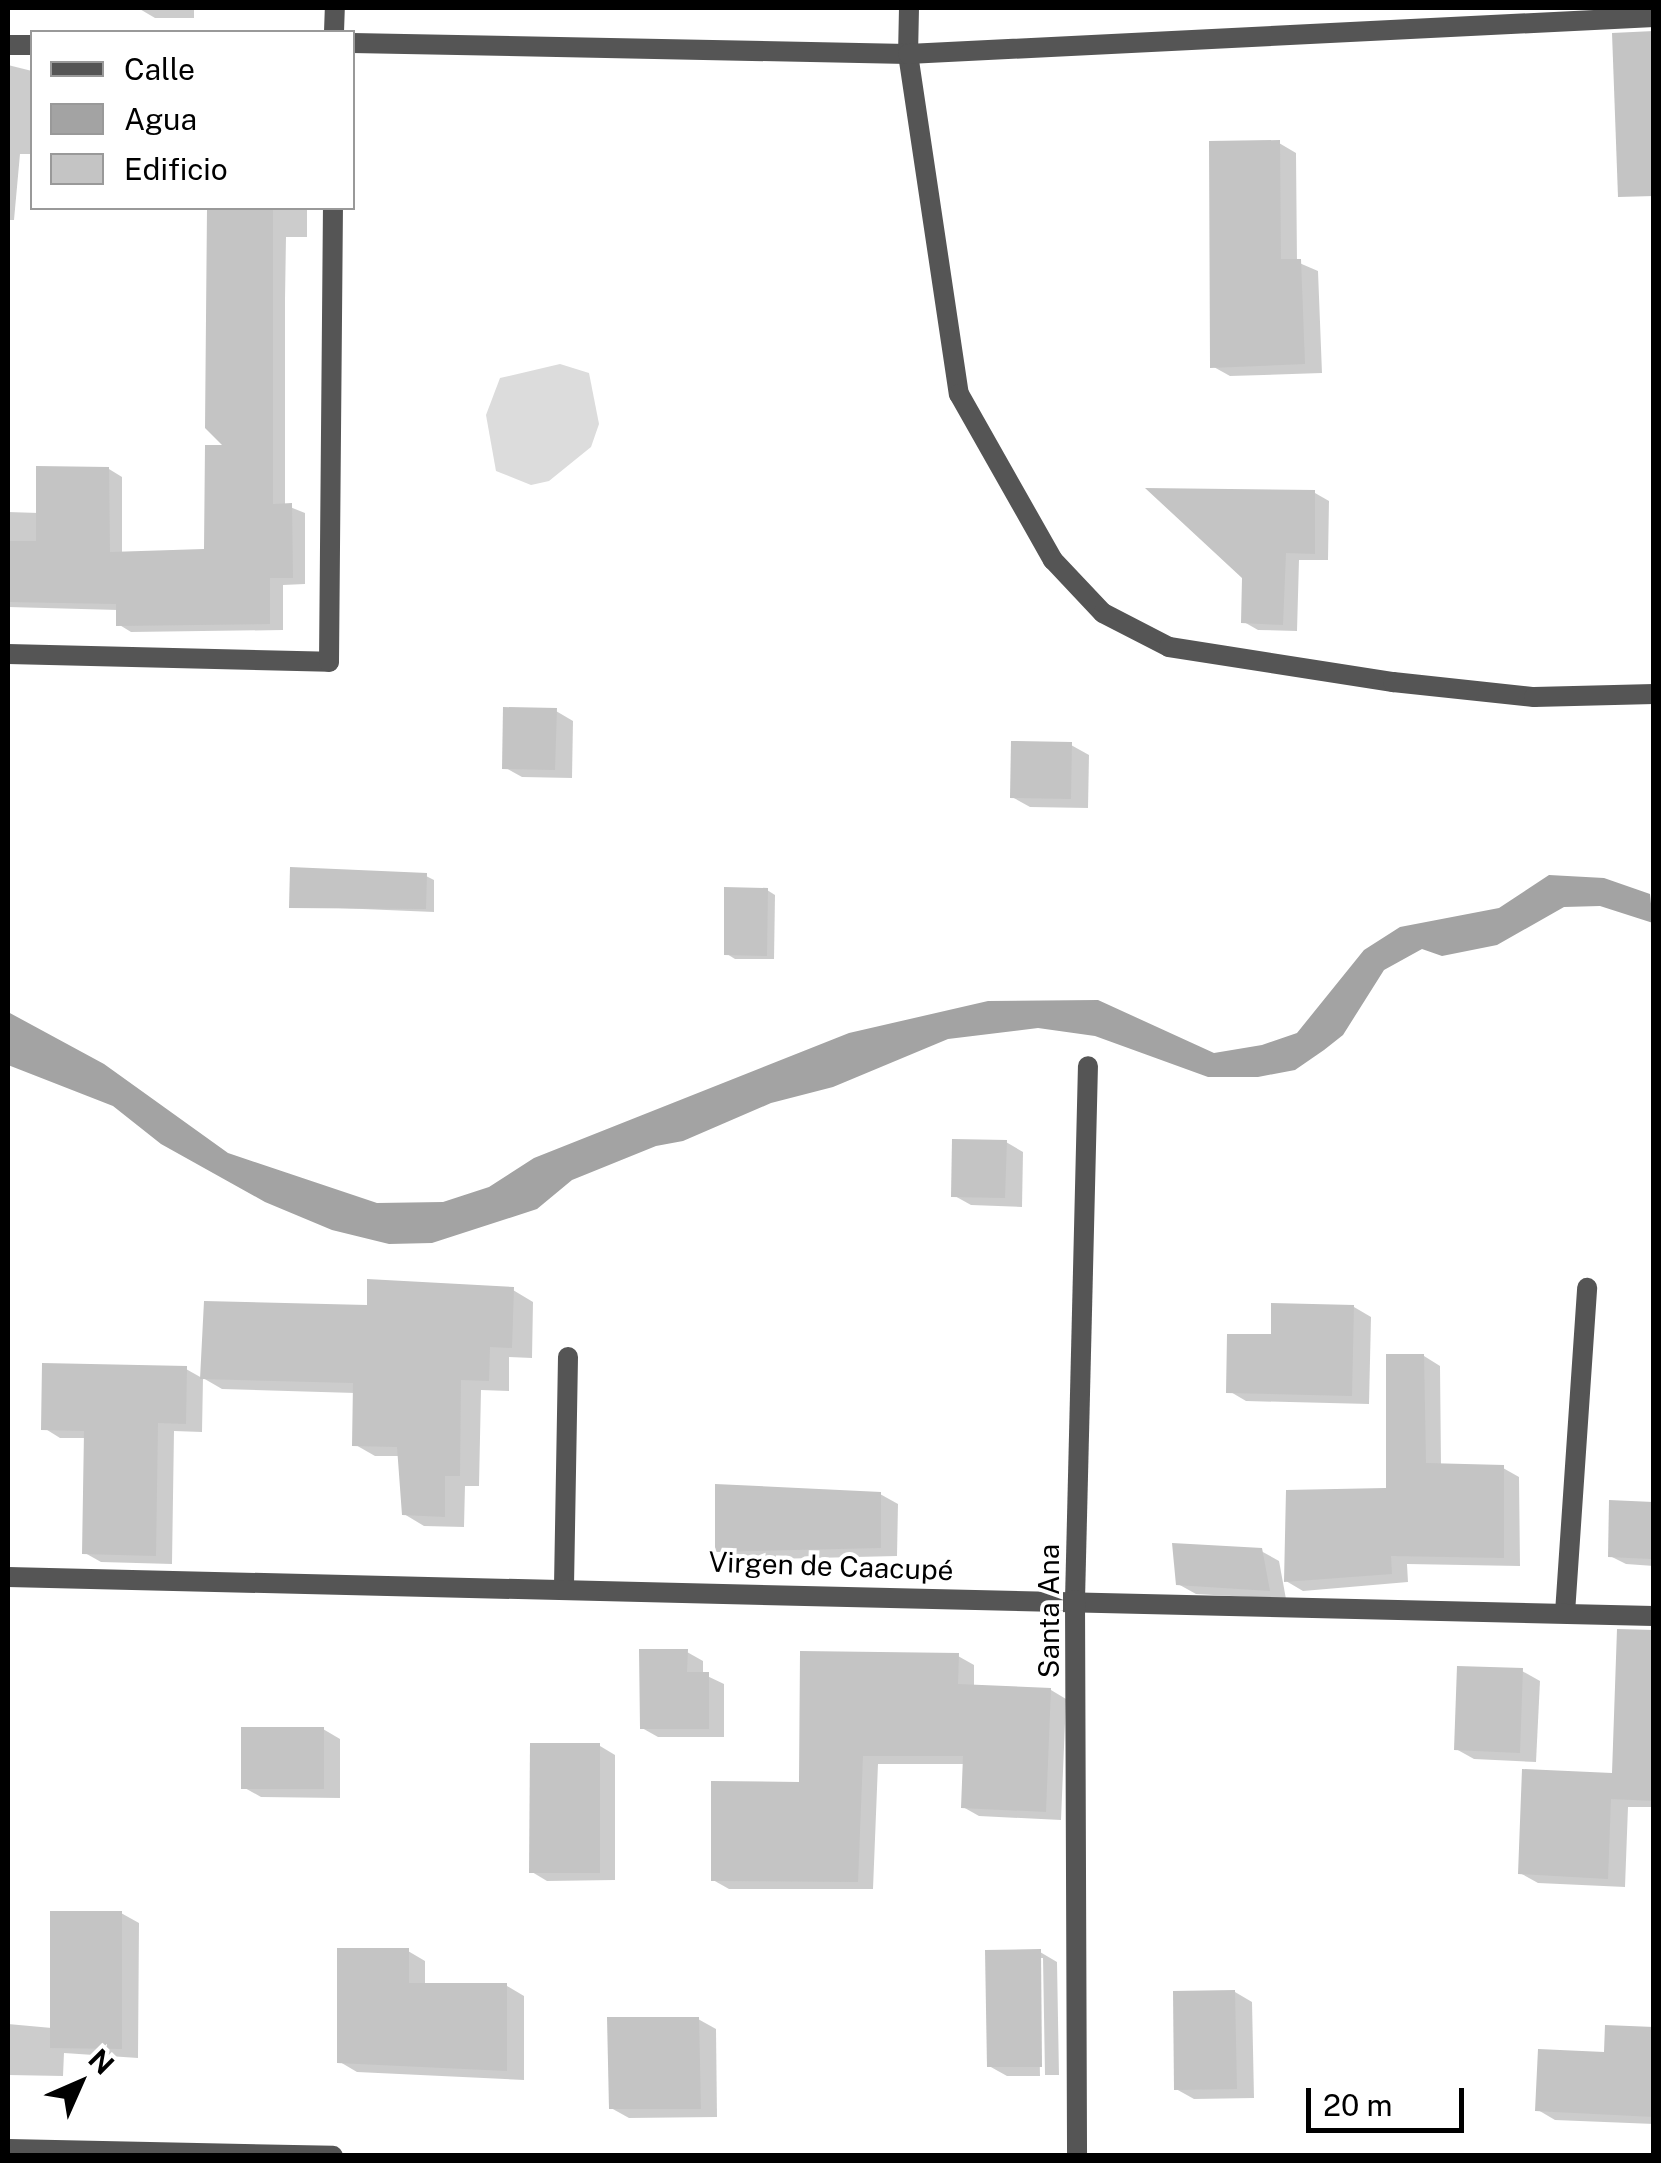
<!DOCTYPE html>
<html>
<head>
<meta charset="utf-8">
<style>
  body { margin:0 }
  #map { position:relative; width:1661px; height:2163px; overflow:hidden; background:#fff; font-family:"Public Sans",sans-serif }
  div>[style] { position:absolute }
  .green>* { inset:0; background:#dcdcdc }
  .water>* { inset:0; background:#a3a3a3 }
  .shadow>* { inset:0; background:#0003 }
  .building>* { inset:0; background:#c4c4c4 }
  .lane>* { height:20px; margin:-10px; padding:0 10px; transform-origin:10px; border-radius:10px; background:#555 }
  .street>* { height:20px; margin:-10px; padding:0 10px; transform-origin:10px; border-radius:10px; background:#555 }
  span { translate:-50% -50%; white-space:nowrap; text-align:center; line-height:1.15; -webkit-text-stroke:8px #fff; paint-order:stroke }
  .street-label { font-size:28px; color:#000 }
  .frame { position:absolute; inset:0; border:10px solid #000; pointer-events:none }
  .legend { position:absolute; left:30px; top:30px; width:325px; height:180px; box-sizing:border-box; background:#fff; border:2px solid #999; margin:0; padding:12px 18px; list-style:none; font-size:30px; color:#000 }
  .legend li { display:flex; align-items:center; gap:20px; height:50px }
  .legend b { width:50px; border:2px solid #999 }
  .north { position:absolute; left:30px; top:2033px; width:100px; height:100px; -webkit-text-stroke:8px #fff; paint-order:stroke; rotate:45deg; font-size:28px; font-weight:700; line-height:40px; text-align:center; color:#000 }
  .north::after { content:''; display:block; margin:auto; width:35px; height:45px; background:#000; clip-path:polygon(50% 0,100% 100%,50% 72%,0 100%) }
  .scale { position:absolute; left:1306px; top:2088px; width:158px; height:45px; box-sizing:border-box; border:5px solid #000; border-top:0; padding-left:12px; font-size:30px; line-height:35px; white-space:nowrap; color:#000; -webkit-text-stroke:8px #fff; paint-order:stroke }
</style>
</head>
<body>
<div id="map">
  <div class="green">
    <div style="clip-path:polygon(560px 364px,589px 373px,599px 424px,591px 447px,549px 481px,531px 485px,496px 471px,486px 415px,500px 378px)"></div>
  </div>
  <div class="water">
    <div style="clip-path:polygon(1549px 875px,1604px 878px,1650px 894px,1653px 923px,1600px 906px,1564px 907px,1497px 945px,1442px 956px,1422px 949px,1384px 970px,1343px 1035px,1324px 1050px,1295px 1070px,1258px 1077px,1208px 1077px,1095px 1036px,1038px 1028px,948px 1039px,833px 1087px,771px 1103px,683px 1141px,656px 1146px,572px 1180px,537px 1209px,432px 1243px,389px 1244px,332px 1230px,265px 1202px,161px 1144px,113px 1106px,8px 1065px,8px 1012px,104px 1064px,228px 1153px,377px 1203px,443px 1202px,489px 1187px,534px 1158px,849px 1033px,988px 1001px,1098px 1000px,1214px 1053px,1262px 1045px,1297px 1033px,1364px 950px,1400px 927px,1499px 908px)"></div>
  </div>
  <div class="shadow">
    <div style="clip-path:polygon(138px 8px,194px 8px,194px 18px,155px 18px)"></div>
    <div style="clip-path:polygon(8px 65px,32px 71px,32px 154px,20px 154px,14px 220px,8px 220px)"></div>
    <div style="clip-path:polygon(1279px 143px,1296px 153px,1297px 262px,1318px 271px,1322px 373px,1230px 376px,1212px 366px)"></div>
    <div style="clip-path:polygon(209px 208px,307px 208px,307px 237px,286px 237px,285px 300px,285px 505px,305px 513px,305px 584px,283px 585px,283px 630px,131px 632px,118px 624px,118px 610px,8px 607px,8px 512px,39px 513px,109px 469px,122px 477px,122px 554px,207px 551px,228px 448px,207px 427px)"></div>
    <div style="clip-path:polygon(1315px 493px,1329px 501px,1328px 560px,1299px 560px,1297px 631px,1258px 630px,1244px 622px)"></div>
    <div style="clip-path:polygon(556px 711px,573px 721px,572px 778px,522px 777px,504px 767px)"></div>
    <div style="clip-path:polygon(1071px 745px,1089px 755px,1088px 808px,1030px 807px,1012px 797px)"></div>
    <div style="clip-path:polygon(426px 876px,434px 880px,434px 912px,291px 906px)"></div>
    <div style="clip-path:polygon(767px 890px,775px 895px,774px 959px,735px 959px,727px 954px)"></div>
    <div style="clip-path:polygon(1006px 1142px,1023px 1152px,1022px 1207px,971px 1205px,953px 1195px)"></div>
    <div style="clip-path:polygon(513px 1290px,533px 1302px,532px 1358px,509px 1357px,509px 1391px,481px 1390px,479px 1486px,465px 1486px,464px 1527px,424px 1526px,404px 1514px,400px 1456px,375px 1456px,354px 1444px,355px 1393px,222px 1389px,203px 1378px,202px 1432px,174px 1431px,172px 1564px,101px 1562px,85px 1553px,86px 1438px,60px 1438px,44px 1428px,186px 1369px,202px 1378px,370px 1308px)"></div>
    <div style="clip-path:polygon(1354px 1307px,1371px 1317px,1369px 1404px,1246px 1401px,1229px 1391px,1274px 1337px)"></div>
    <div style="clip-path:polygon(1424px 1356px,1440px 1366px,1441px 1466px,1503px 1468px,1519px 1477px,1520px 1566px,1407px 1564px,1408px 1582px,1303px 1591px,1286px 1581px,1389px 1491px)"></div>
    <div style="clip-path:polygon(880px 1494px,898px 1504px,897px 1556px,735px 1560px,718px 1550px)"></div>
    <div style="clip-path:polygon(1652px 1504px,1654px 1566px,1626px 1564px,1610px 1556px)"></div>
    <div style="clip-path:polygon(1261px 1551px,1279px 1561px,1286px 1599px,1196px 1594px,1178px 1584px)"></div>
    <div style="clip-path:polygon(687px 1652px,703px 1661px,703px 1674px,724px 1684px,724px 1737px,658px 1737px,642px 1728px)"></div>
    <div style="clip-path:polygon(958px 1656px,974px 1665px,974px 1687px,1051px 1690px,1066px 1699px,1061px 1820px,979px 1816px,963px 1807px,965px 1764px,878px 1764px,873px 1889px,729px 1889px,713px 1880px,802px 1784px)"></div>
    <div style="clip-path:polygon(1654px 1668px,1654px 1807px,1628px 1807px,1625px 1887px,1538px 1883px,1520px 1873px,1614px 1776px)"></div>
    <div style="clip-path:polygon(1522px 1671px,1540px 1681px,1536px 1762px,1474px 1759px,1456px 1749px)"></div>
    <div style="clip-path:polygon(323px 1729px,340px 1739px,340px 1798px,261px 1797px,243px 1787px)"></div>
    <div style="clip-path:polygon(600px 1746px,615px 1755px,615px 1880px,547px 1881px,532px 1872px)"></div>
    <div style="clip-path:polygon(121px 1913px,139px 1923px,138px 2058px,64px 2053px,63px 2076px,8px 2075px,8px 2024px,52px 2028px)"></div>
    <div style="clip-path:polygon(408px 1951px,425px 1961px,425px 1985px,507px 1986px,524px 1996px,524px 2080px,357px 2072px,340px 2062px)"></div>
    <div style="clip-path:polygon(1040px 1952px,1057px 1962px,1059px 2075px,1045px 2075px,1043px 1958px,1038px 1958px,1040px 2076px,1007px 2076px,989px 2066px)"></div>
    <div style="clip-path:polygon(1235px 1992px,1252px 2002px,1254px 2098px,1194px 2099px,1176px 2089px)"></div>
    <div style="clip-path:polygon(698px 2019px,716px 2029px,717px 2117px,629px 2118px,611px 2108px)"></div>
    <div style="clip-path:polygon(1654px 2029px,1654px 2124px,1555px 2120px,1538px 2110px,1606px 2055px)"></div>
  </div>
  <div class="building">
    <div style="clip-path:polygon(1654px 31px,1654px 196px,1618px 197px,1612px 33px)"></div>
    <div style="clip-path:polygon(1280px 140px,1281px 259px,1301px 259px,1305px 364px,1210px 368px,1209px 141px)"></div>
    <div style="clip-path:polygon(207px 208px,273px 208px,273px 504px,292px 503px,293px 578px,270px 578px,270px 624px,116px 626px,116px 604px,8px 602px,8px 541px,36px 541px,36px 466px,109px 467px,110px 552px,204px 549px,205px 445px,222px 445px,205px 428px)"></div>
    <div style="clip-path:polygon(1145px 488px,1315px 490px,1315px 554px,1286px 553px,1283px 625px,1241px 623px,1242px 578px)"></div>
    <div style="clip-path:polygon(503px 707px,557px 708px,555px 770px,502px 769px)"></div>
    <div style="clip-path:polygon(1011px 741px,1072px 742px,1071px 799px,1010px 798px)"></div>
    <div style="clip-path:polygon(290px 867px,427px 873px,426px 909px,289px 908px)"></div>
    <div style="clip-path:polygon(724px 887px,768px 888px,767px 956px,724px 955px)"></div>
    <div style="clip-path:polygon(952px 1139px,1007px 1140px,1005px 1198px,951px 1197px)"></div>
    <div style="clip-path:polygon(367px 1279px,514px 1287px,512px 1348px,490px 1347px,489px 1381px,461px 1380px,460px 1476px,445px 1476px,445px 1517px,402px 1515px,397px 1447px,352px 1446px,353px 1383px,200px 1379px,204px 1301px,367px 1305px)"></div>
    <div style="clip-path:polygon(1271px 1303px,1354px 1305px,1352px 1396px,1226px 1393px,1227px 1334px,1271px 1334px)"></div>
    <div style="clip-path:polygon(1386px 1354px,1424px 1354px,1426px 1463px,1504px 1465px,1504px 1558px,1391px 1556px,1392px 1574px,1284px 1582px,1286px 1490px,1386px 1488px)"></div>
    <div style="clip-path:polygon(42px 1363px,187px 1366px,186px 1424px,158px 1423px,156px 1556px,82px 1554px,84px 1431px,41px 1430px)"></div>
    <div style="clip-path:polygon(715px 1484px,881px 1492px,881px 1548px,715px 1552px)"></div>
    <div style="clip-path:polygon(1609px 1500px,1653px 1502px,1652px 1559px,1608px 1557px)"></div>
    <div style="clip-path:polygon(1172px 1543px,1262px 1548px,1270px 1591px,1176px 1585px)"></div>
    <div style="clip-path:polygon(1617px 1629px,1654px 1630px,1654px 1801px,1611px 1799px,1608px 1879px,1518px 1874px,1522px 1769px,1612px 1773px)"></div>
    <div style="clip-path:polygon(639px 1649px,688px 1649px,687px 1672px,709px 1672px,709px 1729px,640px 1729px)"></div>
    <div style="clip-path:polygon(800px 1651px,959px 1653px,958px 1684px,1051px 1688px,1046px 1812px,961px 1808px,963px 1756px,863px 1756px,858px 1882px,711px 1881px,711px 1781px,799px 1782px)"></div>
    <div style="clip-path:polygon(1457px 1666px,1523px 1668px,1520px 1753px,1454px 1750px)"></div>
    <div style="clip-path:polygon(241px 1727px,324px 1727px,324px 1789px,241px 1789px)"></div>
    <div style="clip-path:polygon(530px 1743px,600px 1743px,600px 1873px,529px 1873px)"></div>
    <div style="clip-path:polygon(50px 1911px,122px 1911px,122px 2049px,50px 2048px)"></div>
    <div style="clip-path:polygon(337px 1948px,409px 1948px,409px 1983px,507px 1983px,507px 2071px,337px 2063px)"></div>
    <div style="clip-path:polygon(1041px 1949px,1042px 2067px,987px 2067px,985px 1950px)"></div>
    <div style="clip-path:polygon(1235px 1990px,1237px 2089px,1174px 2090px,1173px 1991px)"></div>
    <div style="clip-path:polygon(607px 2017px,699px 2017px,701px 2109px,609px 2109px)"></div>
    <div style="clip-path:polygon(1605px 2025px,1654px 2027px,1654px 2117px,1535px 2111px,1538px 2049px,1604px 2052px)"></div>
  </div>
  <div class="lane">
    <div style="left:564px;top:1586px;width:229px;rotate:-89deg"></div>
    <div style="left:1075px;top:1600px;width:534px;rotate:-88.61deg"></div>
    <div style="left:1565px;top:1613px;width:326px;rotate:-86.1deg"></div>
  </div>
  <div class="street">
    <div style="left:909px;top:8px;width:46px;rotate:91.2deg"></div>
    <div style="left:908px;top:54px;width:344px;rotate:81.5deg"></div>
    <div style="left:959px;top:394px;width:191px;rotate:60.5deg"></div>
    <div style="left:1053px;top:560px;width:73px;rotate:46.7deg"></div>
    <div style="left:1103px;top:613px;width:74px;rotate:27.3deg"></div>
    <div style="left:1169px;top:647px;width:227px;rotate:8.9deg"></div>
    <div style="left:1393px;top:682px;width:142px;rotate:6.1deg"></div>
    <div style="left:1534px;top:697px;width:120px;rotate:-1.4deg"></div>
    <div style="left:334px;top:32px;width:24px;rotate:-88deg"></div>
    <div style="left:352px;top:43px;width:556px;rotate:1.13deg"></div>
    <div style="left:908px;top:54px;width:747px;rotate:-2.84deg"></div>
    <div style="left:8px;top:45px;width:24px"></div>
    <div style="left:8px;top:654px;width:321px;rotate:1.4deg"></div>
    <div style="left:329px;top:662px;width:454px;rotate:-89.5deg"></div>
    <div style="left:8px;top:1577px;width:1646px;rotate:1.36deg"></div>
    <div style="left:1075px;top:1600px;width:556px;rotate:89.79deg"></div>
    <div style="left:8px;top:2149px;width:325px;rotate:1.2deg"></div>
  </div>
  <div class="street-label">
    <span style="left:831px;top:1566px;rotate:2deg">Virgen de Caacupé</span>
    <span style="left:1049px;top:1611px;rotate:-90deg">Santa Ana</span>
  </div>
  <div class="frame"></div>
  <ul class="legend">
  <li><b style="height:12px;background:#555"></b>Calle</li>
  <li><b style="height:28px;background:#a3a3a3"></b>Agua</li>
  <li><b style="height:28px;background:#c4c4c4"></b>Edificio</li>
  </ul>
  <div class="north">N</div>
  <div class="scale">20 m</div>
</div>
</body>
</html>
